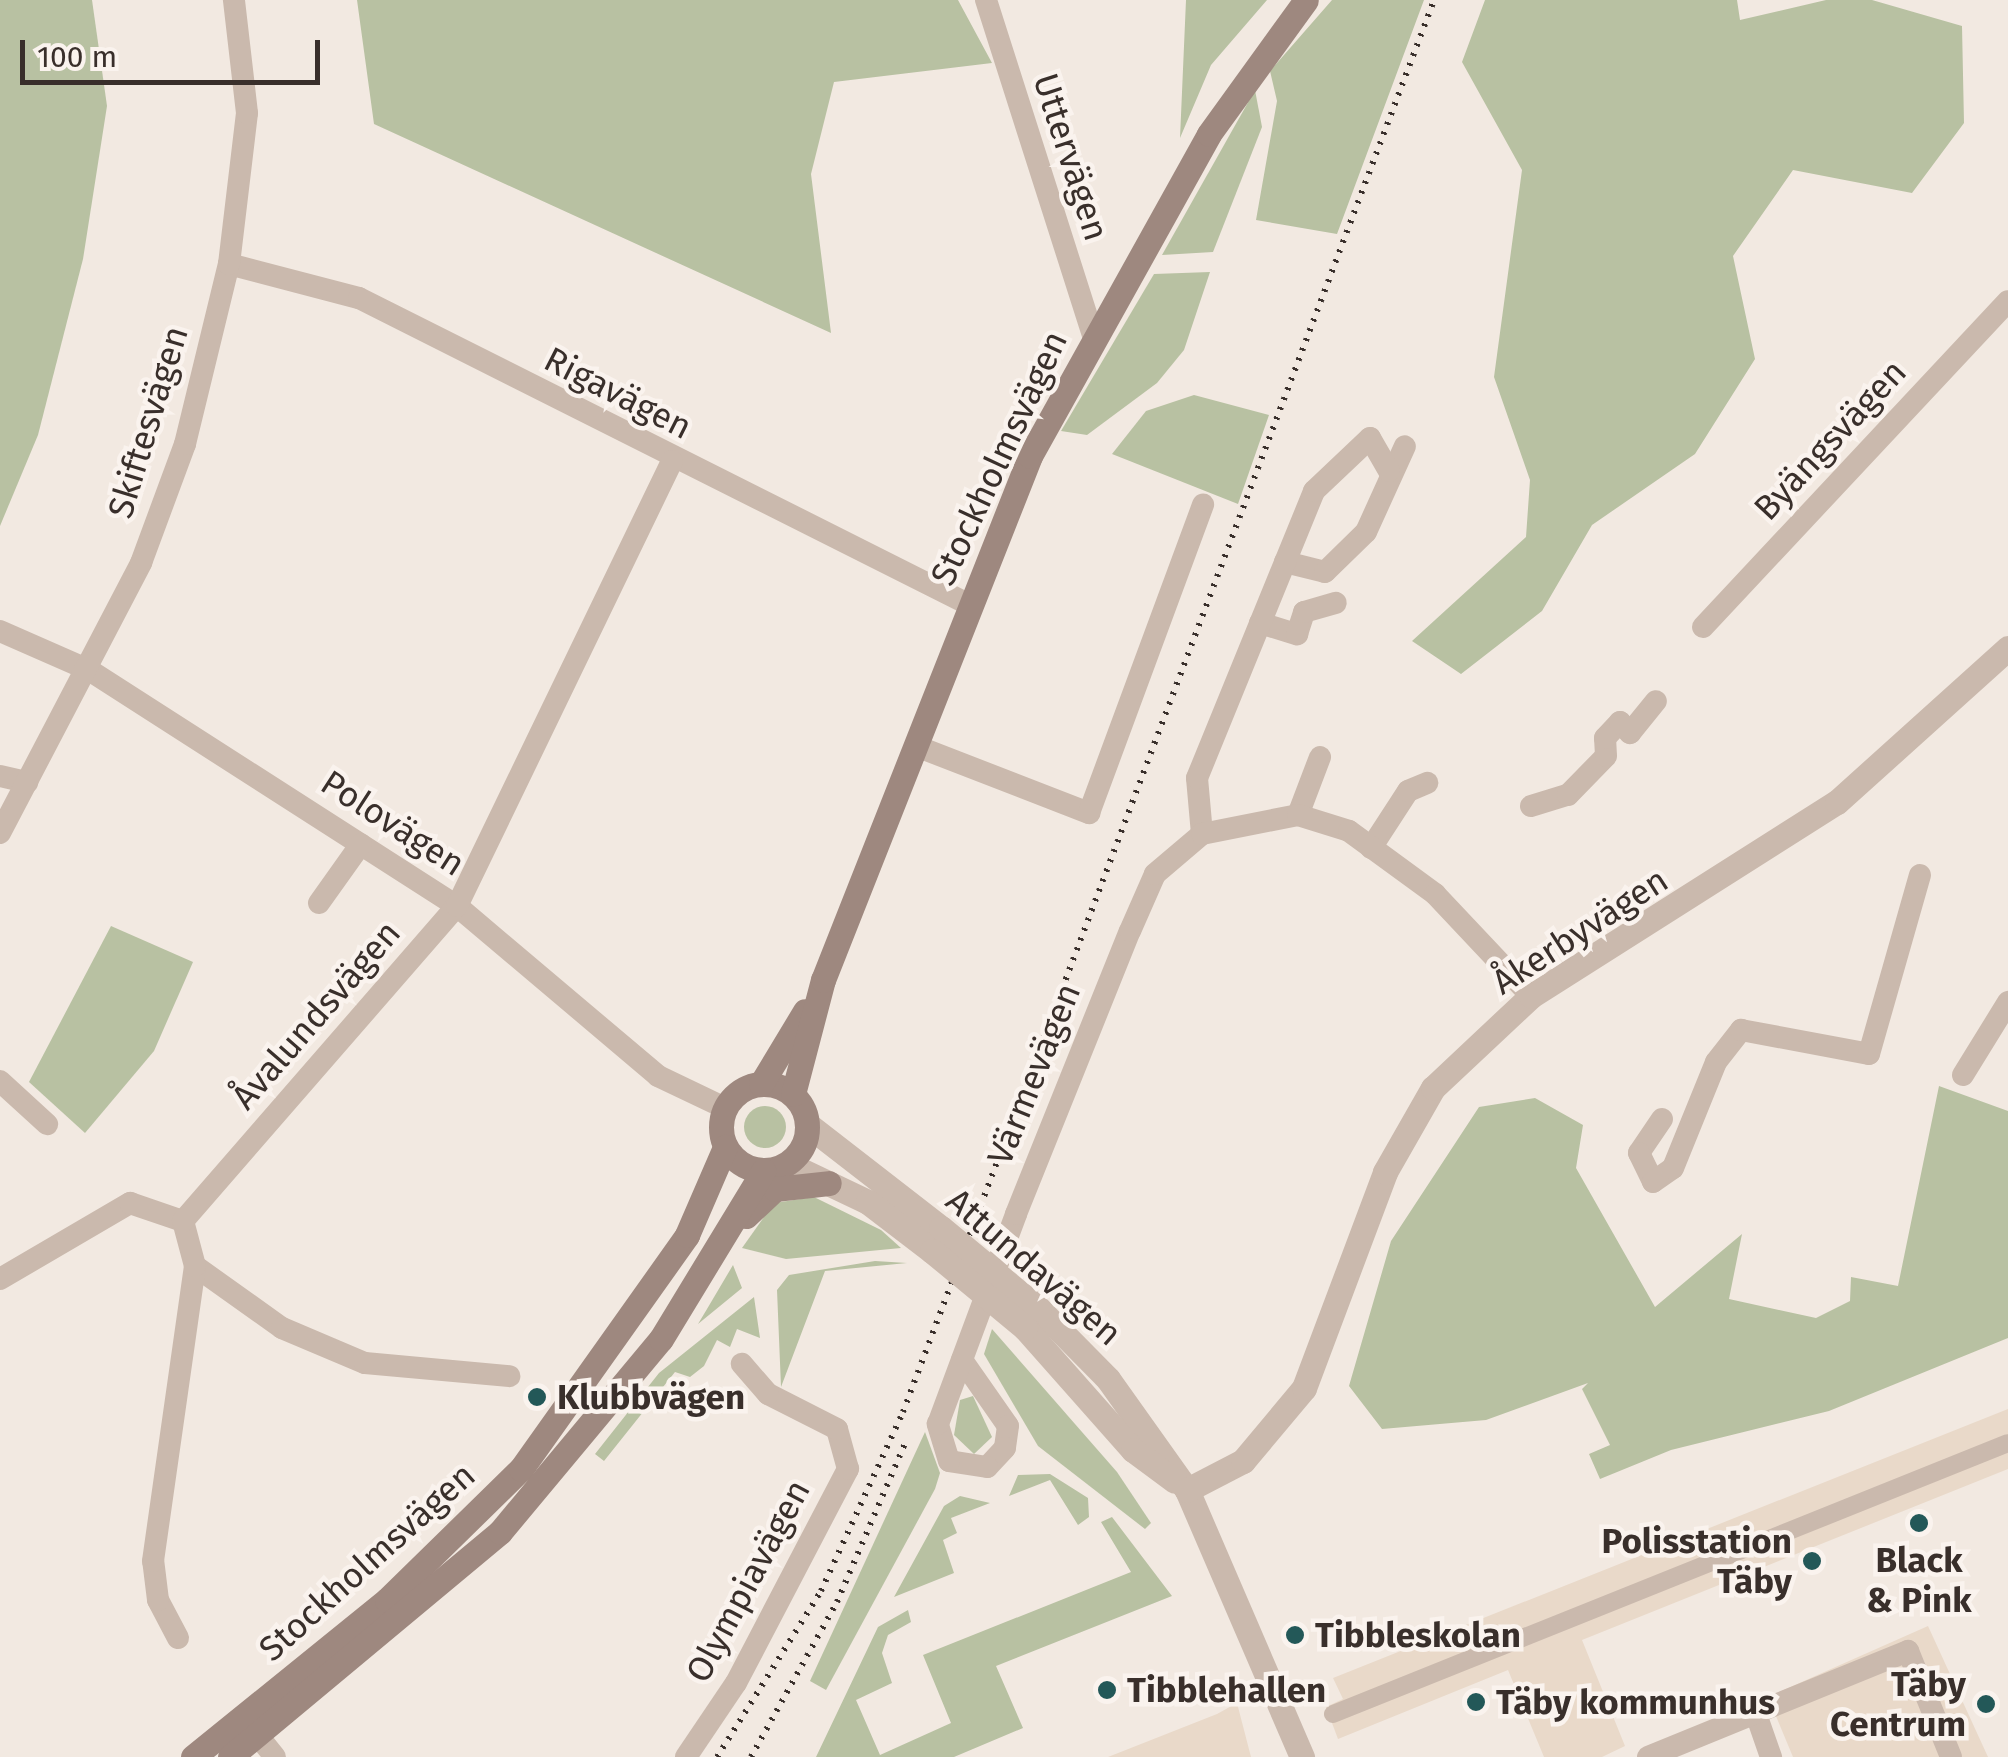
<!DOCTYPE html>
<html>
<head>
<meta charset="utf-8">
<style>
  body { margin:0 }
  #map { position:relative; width:2008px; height:1757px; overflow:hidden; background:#f2e9e1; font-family:"Fira Sans",sans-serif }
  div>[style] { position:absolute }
  .green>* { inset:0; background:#b8c1a2 }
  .round { border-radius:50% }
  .plaza>* { inset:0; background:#e9d9c9 }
  .pedestrian>* { height:18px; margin:-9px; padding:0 9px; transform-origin:9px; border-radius:9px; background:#cab9ad }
  .minor>* { height:22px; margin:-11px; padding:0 11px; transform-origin:11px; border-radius:11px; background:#cab9ad }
  .tertiary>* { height:25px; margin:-12.5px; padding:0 12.5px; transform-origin:12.5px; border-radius:12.5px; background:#cab9ad }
  .secondary>* { height:25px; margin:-12.5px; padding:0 12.5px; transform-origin:12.5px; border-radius:12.5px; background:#9e887f }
  .secondary>.ring { margin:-12.5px; padding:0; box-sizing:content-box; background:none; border:25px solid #9e887f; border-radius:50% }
  .rail>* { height:6px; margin-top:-3px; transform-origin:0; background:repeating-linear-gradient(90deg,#392f2b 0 2.5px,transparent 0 10.5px) }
  .tertiary-bridge>* { height:25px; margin:-12.5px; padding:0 12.5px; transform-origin:12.5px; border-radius:12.5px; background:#cab9ad }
  .dots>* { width:28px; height:28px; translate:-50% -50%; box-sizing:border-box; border:5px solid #faf3ee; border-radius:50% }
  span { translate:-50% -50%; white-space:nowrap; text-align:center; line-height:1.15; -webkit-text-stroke:9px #faf3ee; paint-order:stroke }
  .street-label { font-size:35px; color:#392f2b }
  .poi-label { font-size:35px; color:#392f2b; font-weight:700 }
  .left { translate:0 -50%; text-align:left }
  .right { translate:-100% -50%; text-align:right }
  .scale { position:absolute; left:20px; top:40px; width:300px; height:45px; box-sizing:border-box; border:5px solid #392f2b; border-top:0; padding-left:12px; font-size:30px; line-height:35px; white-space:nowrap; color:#392f2b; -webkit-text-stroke:8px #faf3ee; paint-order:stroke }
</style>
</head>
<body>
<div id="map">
  <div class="green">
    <div style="clip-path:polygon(0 0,92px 0,107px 106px,83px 259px,38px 435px,0 526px)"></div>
    <div style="clip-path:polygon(357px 0,958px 0,992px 63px,834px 82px,811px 174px,831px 333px,374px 124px)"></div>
    <div style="clip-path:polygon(1186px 0,1267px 0,1211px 65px,1180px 138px)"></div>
    <div style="clip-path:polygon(1332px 0,1424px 0,1337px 234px,1256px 220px,1277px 101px,1270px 71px)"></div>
    <div style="clip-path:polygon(1485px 0,1737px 0,1740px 20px,1826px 0,1872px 0,1962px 26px,1964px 123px,1912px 193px,1793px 170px,1733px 256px,1755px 359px,1695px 454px,1592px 525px,1542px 611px,1461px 674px,1412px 641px,1526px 537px,1530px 480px,1494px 377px,1522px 170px,1462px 62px)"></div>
    <div style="clip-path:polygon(1255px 90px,1262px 127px,1213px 252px,1162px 255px)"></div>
    <div style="clip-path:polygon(1210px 272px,1184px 350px,1157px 383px,1087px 435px,1061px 431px,1154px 274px)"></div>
    <div style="clip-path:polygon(1194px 395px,1269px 415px,1238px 504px,1112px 454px,1146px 411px)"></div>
    <div style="clip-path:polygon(111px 926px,193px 962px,154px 1051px,85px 1133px,29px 1082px)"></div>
    <div style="clip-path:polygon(1939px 1086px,2008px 1111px,2008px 1338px,1829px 1411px,1671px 1450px,1600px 1479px,1589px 1454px,1610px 1445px,1582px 1389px,1588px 1383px,1486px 1420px,1382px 1429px,1349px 1386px,1391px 1241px,1479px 1107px,1535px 1098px,1583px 1125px,1576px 1168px,1655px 1307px,1742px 1234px,1729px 1299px,1816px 1318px,1850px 1301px,1851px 1277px,1898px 1286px)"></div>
    <div class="round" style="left:744px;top:1106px;width:42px;height:42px"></div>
    <div style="clip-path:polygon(814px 1197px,881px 1230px,901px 1248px,786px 1259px,742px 1248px,774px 1203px)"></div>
    <div style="clip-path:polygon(875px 1261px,907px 1263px,825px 1271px,781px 1387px,777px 1290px,789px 1275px)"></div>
    <div style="clip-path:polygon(733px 1265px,742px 1288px,698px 1324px,707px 1309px)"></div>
    <div style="clip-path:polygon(754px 1297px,760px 1338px,737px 1329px,730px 1347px,717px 1340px,704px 1366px,690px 1377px,675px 1372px,604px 1461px,595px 1454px,659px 1373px)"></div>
    <div style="clip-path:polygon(992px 1329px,1117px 1472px,1151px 1523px,1145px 1529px,1038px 1446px,984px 1354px)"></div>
    <div style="clip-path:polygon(973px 1396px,992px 1437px,974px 1454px,954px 1435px,960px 1400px)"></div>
    <div style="clip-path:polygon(925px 1432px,940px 1473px,935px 1489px,826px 1690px,810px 1681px)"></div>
    <div style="clip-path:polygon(1050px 1474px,1088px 1498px,1089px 1517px,1078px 1525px,1050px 1480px,1009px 1496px,1018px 1475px)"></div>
    <div style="clip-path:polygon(960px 1496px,990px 1503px,951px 1518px,957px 1533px,943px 1540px,954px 1573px,894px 1597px,944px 1506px)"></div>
    <div style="clip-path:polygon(1112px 1517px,1172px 1596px,996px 1666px,1023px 1728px,954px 1757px,816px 1757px,878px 1627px,908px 1610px,911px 1622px,888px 1635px,882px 1653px,892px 1683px,856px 1700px,880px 1755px,951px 1723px,923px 1655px,1131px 1572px,1101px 1522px)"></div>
  </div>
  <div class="plaza">
    <div style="clip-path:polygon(2008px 1409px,2008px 1469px,1582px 1640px,1625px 1746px,1602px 1757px,1544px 1757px,1508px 1670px,1338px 1739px,1326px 1707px,1343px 1699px,1333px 1678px)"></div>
    <div style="clip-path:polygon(1928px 1626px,1988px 1757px,1793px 1757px,1768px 1697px)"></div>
    <div style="clip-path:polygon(1237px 1703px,1251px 1757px,1108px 1757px,1217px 1714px)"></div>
  </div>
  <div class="pedestrian">
    <div style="left:1333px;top:1714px;width:727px;rotate:-21.87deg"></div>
  </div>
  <div class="minor">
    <div style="left:986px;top:0;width:353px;rotate:72.3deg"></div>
    <div style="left:229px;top:264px;width:134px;rotate:14.7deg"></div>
    <div style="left:359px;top:298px;width:682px;rotate:26.68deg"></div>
    <div style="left:1285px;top:562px;width:41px;rotate:14deg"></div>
    <div style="left:1325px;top:572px;width:57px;rotate:-44.3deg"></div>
    <div style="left:1366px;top:532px;width:94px;rotate:-65.6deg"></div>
    <div style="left:1260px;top:623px;width:39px;rotate:17deg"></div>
    <div style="left:1297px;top:634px;width:23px;rotate:-72deg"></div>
    <div style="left:1304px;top:612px;width:33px;rotate:-16deg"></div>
    <div style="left:1703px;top:627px;width:446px;rotate:-46.9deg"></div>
    <div style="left:0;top:631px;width:97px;rotate:23.7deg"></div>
    <div style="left:89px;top:670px;width:437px;rotate:32.7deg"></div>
    <div style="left:457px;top:906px;width:263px;rotate:40.2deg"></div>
    <div style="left:658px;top:1076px;width:74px;rotate:25.5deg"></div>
    <div style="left:916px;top:746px;width:186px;rotate:21.2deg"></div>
    <div style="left:1089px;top:813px;width:329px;rotate:-69.7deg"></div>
    <div style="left:0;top:776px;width:28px;rotate:13deg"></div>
    <div style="left:1531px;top:806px;width:39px;rotate:-17deg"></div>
    <div style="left:1568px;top:795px;width:54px;rotate:-45.7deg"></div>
    <div style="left:1606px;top:756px;width:18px;rotate:-93deg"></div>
    <div style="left:1605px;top:738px;width:22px;rotate:-47deg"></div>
    <div style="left:1620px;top:722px;width:15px;rotate:48deg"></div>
    <div style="left:1630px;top:733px;width:41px;rotate:-50.9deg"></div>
    <div style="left:1298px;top:815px;width:62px;rotate:-69.2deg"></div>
    <div style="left:0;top:833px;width:305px;rotate:-62.4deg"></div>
    <div style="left:141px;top:563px;width:127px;rotate:-69.7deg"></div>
    <div style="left:185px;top:444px;width:185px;rotate:-76.3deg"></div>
    <div style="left:229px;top:264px;width:152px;rotate:-83.2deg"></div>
    <div style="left:247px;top:113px;width:114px;rotate:-96.6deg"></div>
    <div style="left:1202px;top:834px;width:56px;rotate:-95.1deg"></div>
    <div style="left:1197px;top:778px;width:310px;rotate:-67.8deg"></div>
    <div style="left:1314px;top:491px;width:77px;rotate:-43.4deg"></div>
    <div style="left:1370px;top:438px;width:38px;rotate:60deg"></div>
    <div style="left:1371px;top:848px;width:68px;rotate:-57deg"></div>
    <div style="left:1408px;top:791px;width:21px;rotate:-23deg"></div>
    <div style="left:319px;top:903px;width:72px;rotate:-54.6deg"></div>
    <div style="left:1963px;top:1075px;width:86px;rotate:-58.3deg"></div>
    <div style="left:0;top:1081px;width:64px;rotate:42.5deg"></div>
    <div style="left:1662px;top:1119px;width:41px;rotate:124.1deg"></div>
    <div style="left:1639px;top:1153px;width:32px;rotate:64deg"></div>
    <div style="left:1653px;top:1182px;width:24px;rotate:-35deg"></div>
    <div style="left:1673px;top:1168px;width:114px;rotate:-67.9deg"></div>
    <div style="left:1716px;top:1062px;width:41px;rotate:-52deg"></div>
    <div style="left:1741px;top:1030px;width:130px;rotate:10.6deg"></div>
    <div style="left:1869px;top:1054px;width:186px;rotate:-74.1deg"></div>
    <div style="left:195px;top:1266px;width:107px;rotate:35.5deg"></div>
    <div style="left:282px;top:1328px;width:90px;rotate:22.9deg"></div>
    <div style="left:365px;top:1363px;width:145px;rotate:5.2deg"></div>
    <div style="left:0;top:1279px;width:151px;rotate:-30.3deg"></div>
    <div style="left:130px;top:1203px;width:56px;rotate:18.8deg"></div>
    <div style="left:962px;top:1360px;width:80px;rotate:55.1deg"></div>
    <div style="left:1008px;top:1426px;width:22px;rotate:98deg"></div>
    <div style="left:1005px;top:1448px;width:26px;rotate:133deg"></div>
    <div style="left:987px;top:1467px;width:38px;rotate:-171deg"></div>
    <div style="left:949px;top:1461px;width:39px;rotate:-107deg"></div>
    <div style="left:938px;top:1424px;width:224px;rotate:-69.6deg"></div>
    <div style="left:1016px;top:1214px;width:305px;rotate:-68.1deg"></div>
    <div style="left:1130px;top:931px;width:62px;rotate:-66.3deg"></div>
    <div style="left:1155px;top:874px;width:62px;rotate:-40.4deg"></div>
    <div style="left:1202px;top:834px;width:98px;rotate:-11.2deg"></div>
    <div style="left:1298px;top:815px;width:53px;rotate:17.4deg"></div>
    <div style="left:1349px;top:831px;width:107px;rotate:36.2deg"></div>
    <div style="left:1435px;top:894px;width:140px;rotate:46.7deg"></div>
    <div style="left:178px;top:1638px;width:43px;rotate:-117.8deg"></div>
    <div style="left:158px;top:1600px;width:39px;rotate:-97deg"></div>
    <div style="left:153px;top:1561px;width:298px;rotate:-81.9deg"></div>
    <div style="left:195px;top:1266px;width:47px;rotate:-104.9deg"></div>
    <div style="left:183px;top:1221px;width:417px;rotate:-49deg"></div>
    <div style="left:457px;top:906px;width:494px;rotate:-64.2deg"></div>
    <div style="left:1756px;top:1714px;width:46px;rotate:70.8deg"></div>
    <div style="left:246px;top:1721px;width:46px;rotate:51.1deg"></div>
    <div style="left:686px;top:1757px;width:89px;rotate:-56deg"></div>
    <div style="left:736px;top:1683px;width:242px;rotate:-62.4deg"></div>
    <div style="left:848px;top:1469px;width:41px;rotate:-105.4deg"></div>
    <div style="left:837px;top:1429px;width:77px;rotate:-153.1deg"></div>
    <div style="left:768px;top:1394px;width:40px;rotate:-131deg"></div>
    <div style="left:1648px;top:1757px;width:281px;rotate:-22.2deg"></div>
    <div style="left:1908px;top:1651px;width:114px;rotate:67.9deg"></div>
  </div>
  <div class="tertiary">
    <div style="left:808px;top:1125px;width:168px;rotate:37.8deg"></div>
    <div style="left:788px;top:1164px;width:89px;rotate:25.4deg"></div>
    <div style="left:868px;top:1202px;width:81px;rotate:37.4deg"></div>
    <div style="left:1039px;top:1309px;width:98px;rotate:45.4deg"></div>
    <div style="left:1108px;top:1379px;width:136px;rotate:54.6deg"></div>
    <div style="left:1187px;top:1490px;width:291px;rotate:66.7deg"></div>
    <div style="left:1025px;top:1328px;width:163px;rotate:48.5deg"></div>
    <div style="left:1133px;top:1450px;width:52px;rotate:36.4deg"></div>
    <div style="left:1187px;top:1490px;width:63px;rotate:-27.4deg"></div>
    <div style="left:1243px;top:1461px;width:95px;rotate:-50.1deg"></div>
    <div style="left:1304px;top:1388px;width:231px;rotate:-69.4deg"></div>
    <div style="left:1385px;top:1172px;width:97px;rotate:-60.3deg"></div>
    <div style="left:1433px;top:1088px;width:134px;rotate:-43.2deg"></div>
    <div style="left:1531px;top:996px;width:362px;rotate:-32.4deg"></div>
    <div style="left:1837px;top:802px;width:230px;rotate:-42deg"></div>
  </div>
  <div class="secondary">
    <div class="ring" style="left:721px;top:1084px;width:61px;height:61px"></div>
    <div style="left:761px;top:1084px;width:85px;rotate:-58.9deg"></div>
    <div style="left:793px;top:1094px;width:118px;rotate:-75.3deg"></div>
    <div style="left:823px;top:980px;width:563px;rotate:-68.44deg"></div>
    <div style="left:1030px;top:456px;width:368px;rotate:-60.9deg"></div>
    <div style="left:1209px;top:134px;width:165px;rotate:-54.1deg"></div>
    <div style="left:746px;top:1216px;width:40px;rotate:-43deg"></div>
    <div style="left:775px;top:1189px;width:54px;rotate:-6.3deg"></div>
    <div style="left:193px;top:1757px;width:250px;rotate:-39deg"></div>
    <div style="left:387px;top:1600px;width:187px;rotate:-44.4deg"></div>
    <div style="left:521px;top:1469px;width:287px;rotate:-54.6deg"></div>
    <div style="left:687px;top:1235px;width:96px;rotate:-66.6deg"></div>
    <div style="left:230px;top:1757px;width:351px;rotate:-39.8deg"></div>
    <div style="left:500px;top:1532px;width:251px;rotate:-50.2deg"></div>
    <div style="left:661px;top:1339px;width:197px;rotate:-58.7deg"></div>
  </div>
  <div class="rail">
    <div style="left:717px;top:1757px;width:196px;rotate:-57.9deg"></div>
    <div style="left:821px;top:1591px;width:197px;rotate:-65.4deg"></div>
    <div style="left:903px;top:1412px;width:1509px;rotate:-69.39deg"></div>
    <div style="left:751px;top:1757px;width:177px;rotate:-61deg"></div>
    <div style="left:837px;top:1602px;width:177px;rotate:-66.8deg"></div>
  </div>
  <div class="tertiary-bridge">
    <div style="left:941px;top:1228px;width:127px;rotate:39.6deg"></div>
    <div style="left:932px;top:1251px;width:121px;rotate:39.6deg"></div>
  </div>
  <div class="dots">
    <div style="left:537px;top:1397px;background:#235858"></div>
    <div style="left:1919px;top:1523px;background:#235858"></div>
    <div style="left:1812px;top:1561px;background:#235858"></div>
    <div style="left:1295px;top:1635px;background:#235858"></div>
    <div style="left:1107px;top:1690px;background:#235858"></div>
    <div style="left:1476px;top:1702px;background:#235858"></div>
    <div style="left:1986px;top:1704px;background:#235858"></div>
  </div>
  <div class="street-label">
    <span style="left:1071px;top:157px;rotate:72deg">Uttervägen</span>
    <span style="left:618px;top:393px;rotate:27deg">Rigavägen</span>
    <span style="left:148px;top:422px;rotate:-73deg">Skiftesvägen</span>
    <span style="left:1830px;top:440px;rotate:-47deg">Byängsvägen</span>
    <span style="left:999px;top:458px;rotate:-65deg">Stockholmsvägen</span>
    <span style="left:393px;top:823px;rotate:33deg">Polovägen</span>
    <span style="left:1580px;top:931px;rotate:-33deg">Åkerbyvägen</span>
    <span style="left:316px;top:1015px;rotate:-49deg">Åvalundsvägen</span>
    <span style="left:1034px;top:1074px;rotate:-68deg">Värmevägen</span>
    <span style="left:1034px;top:1267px;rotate:41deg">Attundavägen</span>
    <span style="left:367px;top:1562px;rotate:-42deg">Stockholmsvägen</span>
    <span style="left:748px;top:1581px;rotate:-62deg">Olympiavägen</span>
  </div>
  <div class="poi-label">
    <span class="left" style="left:557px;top:1397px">Klubbvägen</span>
    <span class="right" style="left:1792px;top:1561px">Polisstation<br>Täby</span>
    <span style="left:1919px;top:1580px">Black<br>&amp; Pink</span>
    <span class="left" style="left:1315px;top:1635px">Tibbleskolan</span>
    <span class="right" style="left:1966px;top:1704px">Täby<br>Centrum</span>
    <span class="left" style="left:1127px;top:1690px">Tibblehallen</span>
    <span class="left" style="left:1496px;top:1702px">Täby kommunhus</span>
  </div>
  <div class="scale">100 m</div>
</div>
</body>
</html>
